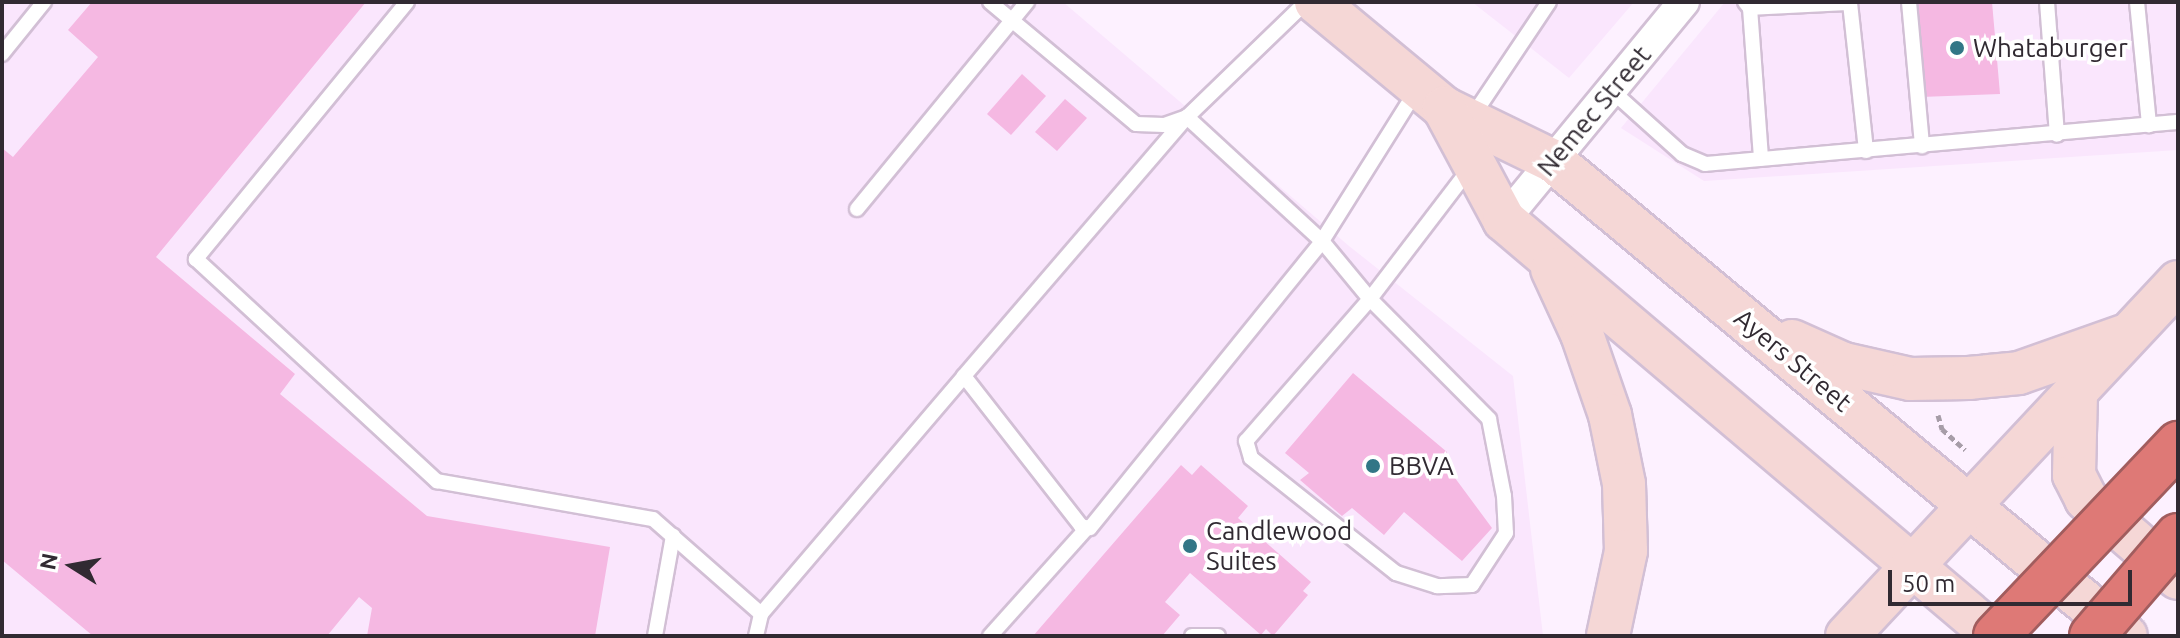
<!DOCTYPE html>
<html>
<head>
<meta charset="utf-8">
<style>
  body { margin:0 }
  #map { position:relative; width:2180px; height:638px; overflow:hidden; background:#fdf1ff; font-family:Ubuntu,sans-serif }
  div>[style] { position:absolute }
  .built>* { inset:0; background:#fae6fd }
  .building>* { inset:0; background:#f5b8e2 }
  .path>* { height:5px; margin-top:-2.5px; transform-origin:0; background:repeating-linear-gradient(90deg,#a79da8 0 6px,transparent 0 10px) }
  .roads { filter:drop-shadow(2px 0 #d2bfd5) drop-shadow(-2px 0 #d2bfd5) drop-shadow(0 2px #d2bfd5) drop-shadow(0 -2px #d2bfd5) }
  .service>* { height:14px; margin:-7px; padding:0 7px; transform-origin:7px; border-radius:7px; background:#fff }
  .minor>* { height:30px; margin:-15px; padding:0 15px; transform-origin:15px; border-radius:15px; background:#fff }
  .secondary>* { height:42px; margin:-21px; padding:0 21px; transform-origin:21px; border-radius:21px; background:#f5d7d6 }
  .bridges { filter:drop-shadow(2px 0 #a15d5e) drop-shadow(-2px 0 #a15d5e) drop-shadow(0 2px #a15d5e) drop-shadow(0 -2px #a15d5e) }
  .motorway-bridge>* { height:44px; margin:-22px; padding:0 22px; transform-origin:22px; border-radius:22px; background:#de7976 }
  .dots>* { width:22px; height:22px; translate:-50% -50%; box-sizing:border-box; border:4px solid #fff; border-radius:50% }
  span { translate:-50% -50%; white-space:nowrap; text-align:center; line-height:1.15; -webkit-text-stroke:7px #fff; paint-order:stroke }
  .poi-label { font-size:26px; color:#312a32 }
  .left { translate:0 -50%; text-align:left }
  .street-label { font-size:26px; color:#312a32 }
  .frame { position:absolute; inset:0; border:4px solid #312a32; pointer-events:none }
  .north { position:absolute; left:32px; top:526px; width:80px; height:80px; -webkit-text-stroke:6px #fff; paint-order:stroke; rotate:281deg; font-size:22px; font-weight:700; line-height:32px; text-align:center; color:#312a32 }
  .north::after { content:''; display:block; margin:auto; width:28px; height:36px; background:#312a32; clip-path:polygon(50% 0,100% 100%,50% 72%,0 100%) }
  .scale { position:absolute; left:1888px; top:570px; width:244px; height:36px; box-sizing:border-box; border:4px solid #312a32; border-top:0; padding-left:10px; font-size:24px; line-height:28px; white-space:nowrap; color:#312a32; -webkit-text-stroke:6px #fff; paint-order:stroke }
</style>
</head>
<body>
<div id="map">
  <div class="built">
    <div style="clip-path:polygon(2px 2px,1063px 2px,1349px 246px,1513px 376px,1543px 636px,2px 636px)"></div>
    <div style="clip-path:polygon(1472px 2px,1634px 2px,1569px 78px)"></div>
    <div style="clip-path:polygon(1725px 2px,2178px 2px,2178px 150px,1704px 181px,1621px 128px)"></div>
  </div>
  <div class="building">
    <div style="clip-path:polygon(92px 2px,366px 2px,156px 257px,295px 374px,280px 394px,427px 516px,610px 547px,595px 636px,367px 636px,372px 608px,359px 597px,327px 636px,93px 636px,2px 560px,2px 148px,13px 157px,98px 57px,68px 30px)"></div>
    <div style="clip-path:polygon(1913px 2px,1992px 2px,2000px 94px,1921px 97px)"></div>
    <div style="clip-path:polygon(1022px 74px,1046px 96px,1011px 135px,987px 114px)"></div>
    <div style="clip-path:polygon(1065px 99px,1087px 118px,1057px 151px,1035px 132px)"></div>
    <div style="clip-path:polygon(1353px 373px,1447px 452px,1441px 459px,1492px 528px,1462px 561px,1404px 512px,1384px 535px,1352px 508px,1342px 516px,1300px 480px,1309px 473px,1285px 453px)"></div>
    <div style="clip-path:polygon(1181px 465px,1192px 475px,1201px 465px,1248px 506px,1238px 518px,1311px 582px,1303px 591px,1308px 595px,1273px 636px,1266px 629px,1261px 635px,1190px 573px,1165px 602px,1180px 615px,1162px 636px,1033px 636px)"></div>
  </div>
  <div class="path">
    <div style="left:1938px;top:415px;width:15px;rotate:74deg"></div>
    <div style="left:1942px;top:429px;width:31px;rotate:42deg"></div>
  </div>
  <div class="roads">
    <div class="service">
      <div style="left:407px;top:2px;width:333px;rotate:129.4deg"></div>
      <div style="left:196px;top:259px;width:328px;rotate:42.7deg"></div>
      <div style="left:437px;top:481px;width:219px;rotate:10deg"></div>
      <div style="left:653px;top:519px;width:144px;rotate:41.3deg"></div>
      <div style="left:990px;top:2px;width:190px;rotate:39.9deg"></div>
      <div style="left:1136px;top:124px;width:28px;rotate:2deg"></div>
      <div style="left:1164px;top:125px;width:24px;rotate:-19deg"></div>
      <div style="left:1187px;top:117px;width:165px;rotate:-44deg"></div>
      <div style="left:1745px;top:2px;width:8px;rotate:50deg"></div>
      <div style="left:1750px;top:8px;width:151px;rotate:85.8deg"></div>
      <div style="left:1909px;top:2px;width:145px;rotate:84.8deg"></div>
      <div style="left:2047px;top:2px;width:133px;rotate:85.7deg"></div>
      <div style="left:2137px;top:2px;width:124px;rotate:84.4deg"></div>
      <div style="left:1750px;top:8px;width:100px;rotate:-2.9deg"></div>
      <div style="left:1850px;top:3px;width:149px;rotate:83.8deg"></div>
      <div style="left:2px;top:54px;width:67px;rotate:-51.1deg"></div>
      <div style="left:1611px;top:90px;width:96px;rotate:42deg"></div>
      <div style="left:1682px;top:154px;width:25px;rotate:23deg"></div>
      <div style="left:1705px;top:164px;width:475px;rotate:-5.1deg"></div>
      <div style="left:1472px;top:117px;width:138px;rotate:-56.2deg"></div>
      <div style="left:857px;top:209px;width:268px;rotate:-50.6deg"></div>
      <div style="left:964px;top:376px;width:342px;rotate:-49.3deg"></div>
      <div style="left:1187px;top:117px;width:183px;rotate:42.6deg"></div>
      <div style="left:1322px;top:241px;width:75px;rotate:50.4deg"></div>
      <div style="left:1370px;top:299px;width:169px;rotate:45.2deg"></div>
      <div style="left:1489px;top:419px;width:78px;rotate:79deg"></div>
      <div style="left:1504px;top:496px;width:37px;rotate:87deg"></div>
      <div style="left:1506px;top:533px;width:62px;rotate:123.2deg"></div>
      <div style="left:1472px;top:585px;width:35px;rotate:178deg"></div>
      <div style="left:1437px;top:586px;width:43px;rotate:-162.4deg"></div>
      <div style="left:1396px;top:573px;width:185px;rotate:-141.6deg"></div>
      <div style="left:1251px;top:458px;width:18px;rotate:-106deg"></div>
      <div style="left:1246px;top:441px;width:189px;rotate:-48.9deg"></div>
      <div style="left:1370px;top:299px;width:166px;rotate:-52.6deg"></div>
      <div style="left:655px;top:636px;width:102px;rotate:-79.8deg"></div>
      <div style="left:756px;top:636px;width:23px;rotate:-77deg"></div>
      <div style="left:761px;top:614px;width:313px;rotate:-49.5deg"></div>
      <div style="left:964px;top:376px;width:190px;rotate:52deg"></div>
      <div style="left:1081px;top:526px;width:9px;rotate:13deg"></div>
      <div style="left:1090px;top:528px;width:369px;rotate:-51deg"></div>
      <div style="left:1322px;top:241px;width:177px;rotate:-57.9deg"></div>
      <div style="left:990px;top:636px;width:144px;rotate:-48.1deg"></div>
      <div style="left:1192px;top:636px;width:26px"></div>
    </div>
    <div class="minor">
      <div style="left:1504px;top:220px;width:283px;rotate:-50.5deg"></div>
    </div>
    <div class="secondary">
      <div style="left:1316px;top:2px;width:166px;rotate:39.6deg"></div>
      <div style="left:1444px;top:108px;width:121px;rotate:25.9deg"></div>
      <div style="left:1553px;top:161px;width:744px;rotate:39.66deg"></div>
      <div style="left:1444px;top:108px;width:127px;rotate:61.8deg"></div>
      <div style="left:1504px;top:220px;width:644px;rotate:40.27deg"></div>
      <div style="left:1552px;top:269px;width:72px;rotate:65.2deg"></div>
      <div style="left:1582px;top:334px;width:86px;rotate:70.9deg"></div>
      <div style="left:1610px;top:415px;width:70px;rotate:78.5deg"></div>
      <div style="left:1624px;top:484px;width:67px;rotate:88.3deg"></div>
      <div style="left:1626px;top:551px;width:87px;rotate:102deg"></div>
      <div style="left:1792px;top:341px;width:57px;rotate:23.9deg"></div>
      <div style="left:1844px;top:364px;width:68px;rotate:12.8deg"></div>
      <div style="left:1910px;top:379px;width:59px;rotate:-1deg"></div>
      <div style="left:1969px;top:378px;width:50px;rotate:-5.7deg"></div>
      <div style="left:2019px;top:373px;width:111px;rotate:-19.4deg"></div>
      <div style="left:2076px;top:393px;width:82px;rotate:91.4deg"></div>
      <div style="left:2074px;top:475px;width:27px;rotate:63deg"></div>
      <div style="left:2086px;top:499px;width:121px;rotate:40.7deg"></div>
      <div style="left:1847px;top:636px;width:485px;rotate:-46.9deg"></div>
    </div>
  </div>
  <div class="bridges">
    <div class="motorway-bridge">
      <div style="left:1996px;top:636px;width:265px;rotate:-46.5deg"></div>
      <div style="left:2092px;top:636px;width:132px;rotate:-49.3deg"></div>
    </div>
  </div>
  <div class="dots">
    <div style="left:1957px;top:48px;background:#327686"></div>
    <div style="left:1373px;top:466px;background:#327686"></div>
    <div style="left:1190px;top:546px;background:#327686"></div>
  </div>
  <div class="poi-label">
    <span class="left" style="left:1973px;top:48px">Whataburger</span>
    <span class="left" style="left:1389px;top:466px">BBVA</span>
    <span class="left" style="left:1206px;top:546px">Candlewood<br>Suites</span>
  </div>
  <div class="street-label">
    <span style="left:1594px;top:111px;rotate:-50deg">Nemec Street</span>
    <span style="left:1793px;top:360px;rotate:40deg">Ayers Street</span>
  </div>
  <div class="frame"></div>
  <div class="north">N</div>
  <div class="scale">50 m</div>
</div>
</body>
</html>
